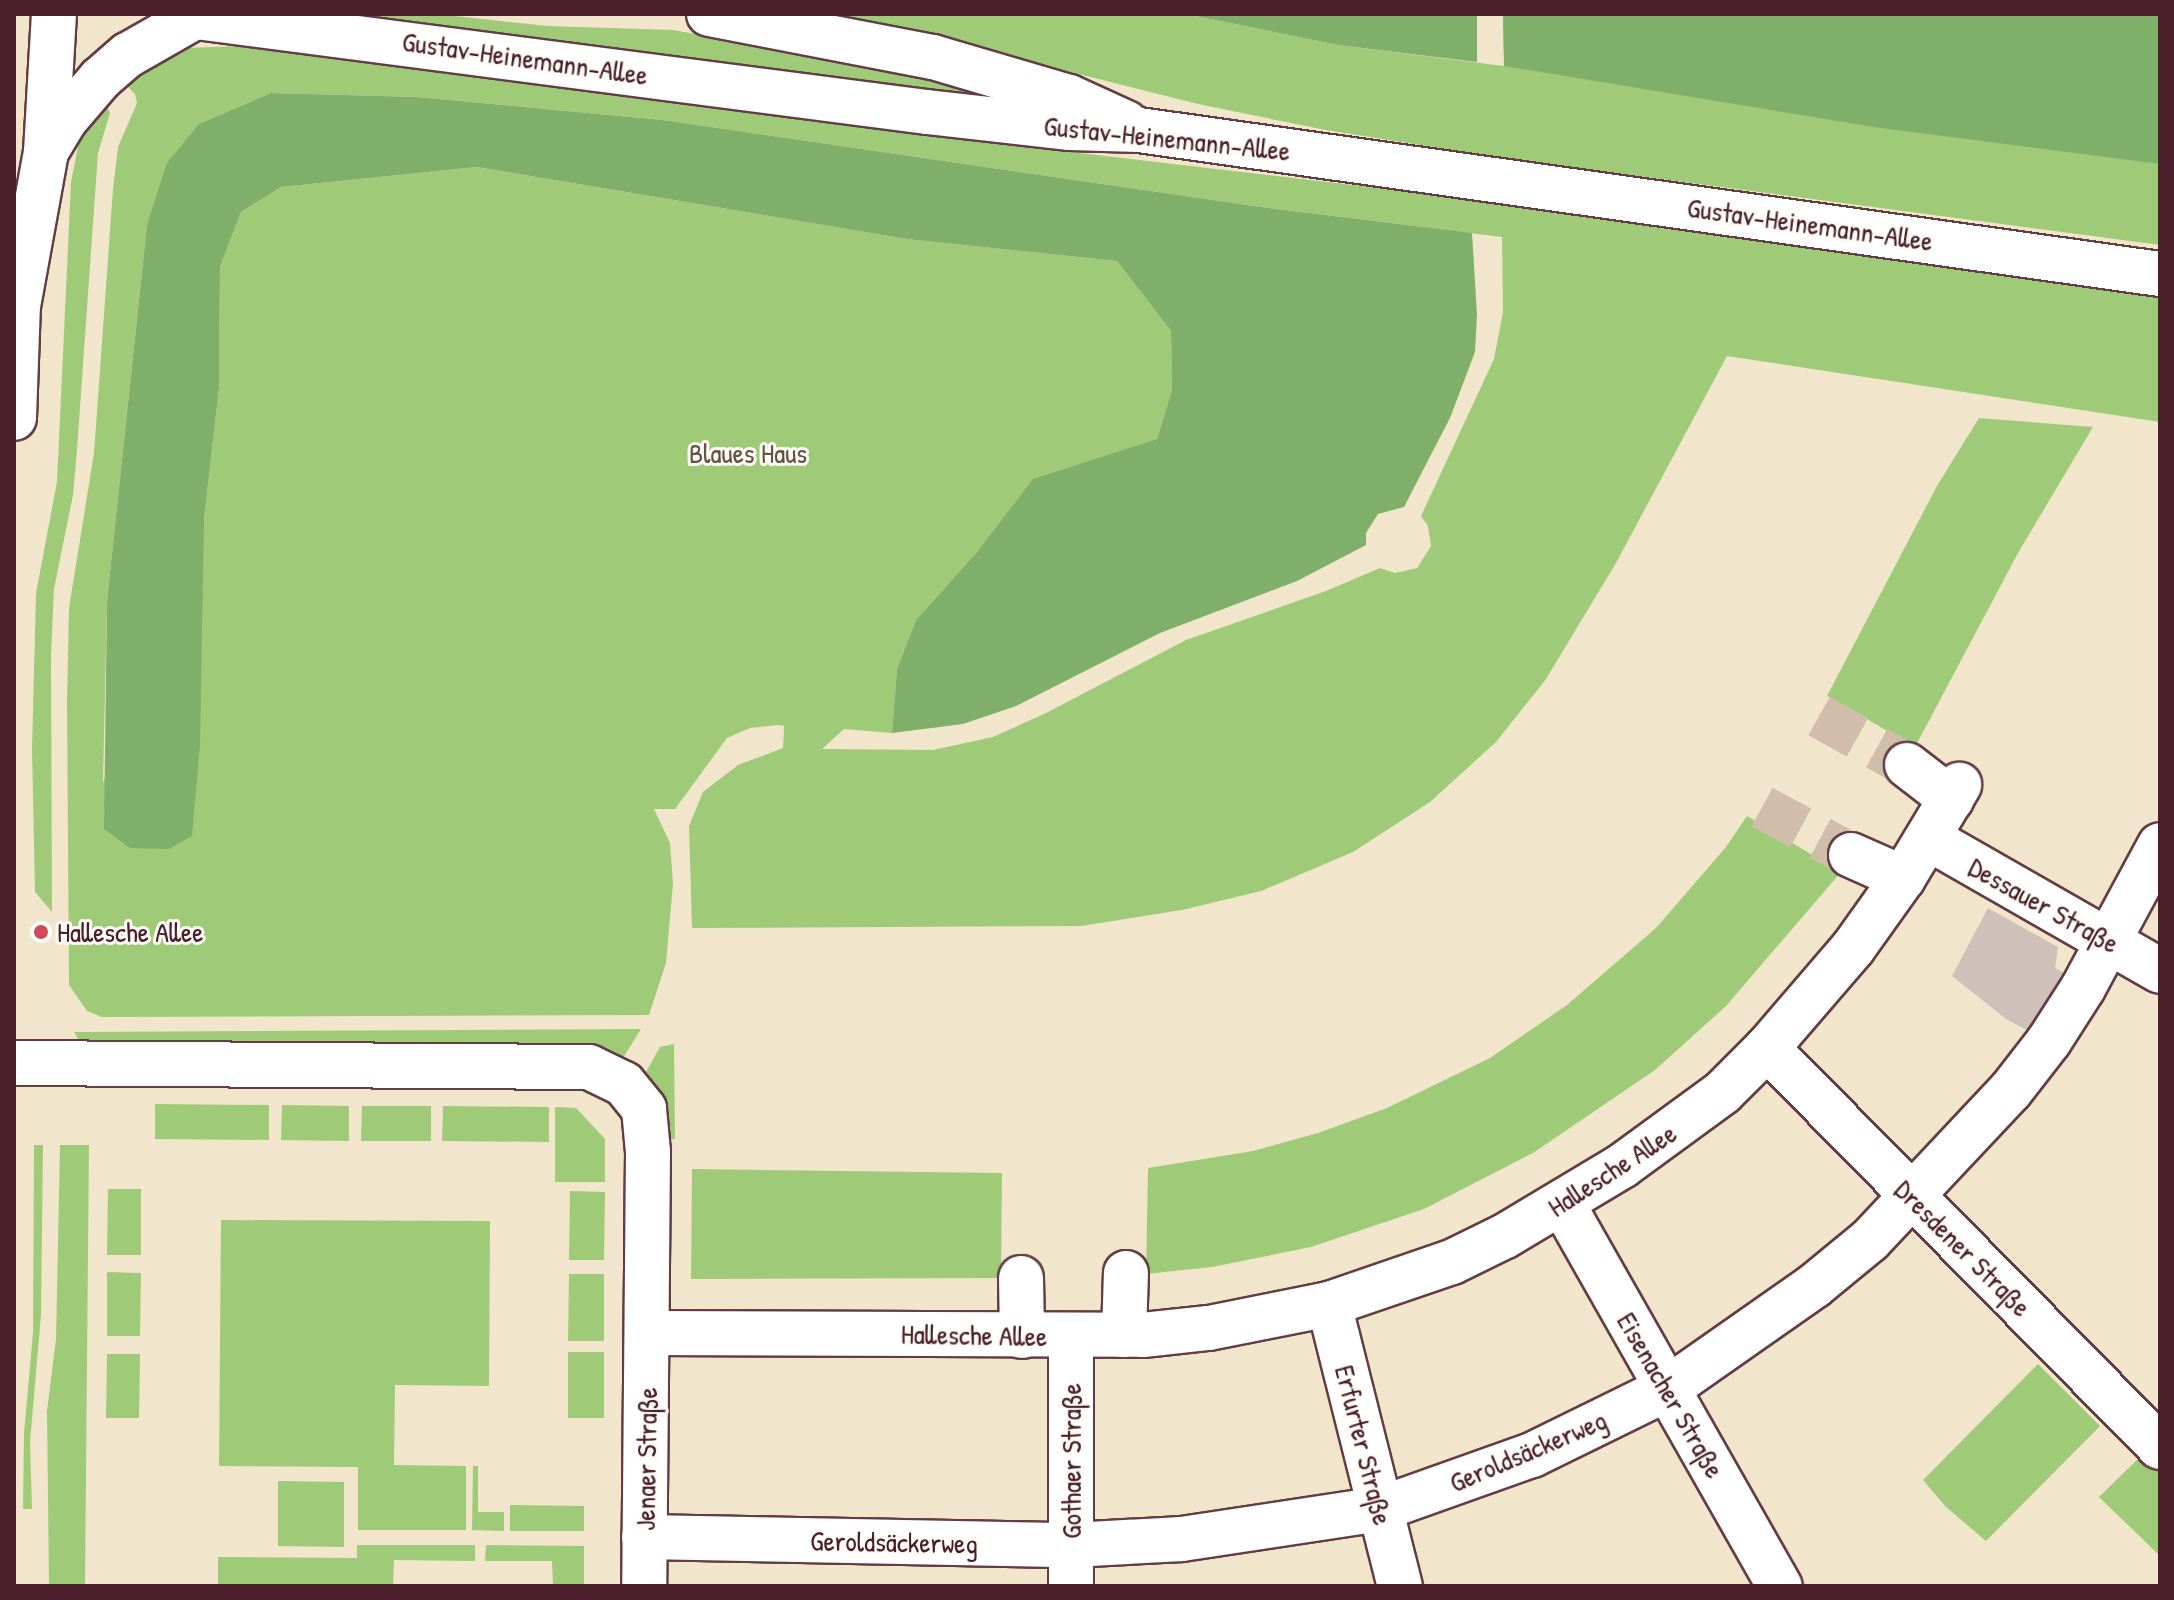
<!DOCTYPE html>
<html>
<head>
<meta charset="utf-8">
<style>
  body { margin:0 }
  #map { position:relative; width:2174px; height:1600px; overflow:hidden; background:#f1e6cb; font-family:"Patrick Hand",sans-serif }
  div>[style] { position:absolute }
  .industrial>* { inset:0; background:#cfc1ba }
  .green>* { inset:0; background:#9fcb78 }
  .forest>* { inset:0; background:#7faf68 }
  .minor-tunnel>* { height:44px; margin-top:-22px; transform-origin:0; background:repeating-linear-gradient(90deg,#d0beab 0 44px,transparent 0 66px) }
  .roads { filter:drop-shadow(2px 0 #633d43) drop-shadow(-2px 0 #633d43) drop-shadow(0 2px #633d43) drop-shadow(0 -2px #633d43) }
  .minor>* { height:44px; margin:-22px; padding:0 22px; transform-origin:22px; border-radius:22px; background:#fff }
  .major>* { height:44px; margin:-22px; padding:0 22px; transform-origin:22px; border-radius:22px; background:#fff }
  .dots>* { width:22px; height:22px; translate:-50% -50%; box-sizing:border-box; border:4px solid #fdfcf7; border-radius:50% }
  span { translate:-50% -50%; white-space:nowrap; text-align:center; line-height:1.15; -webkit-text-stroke:6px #fdfcf7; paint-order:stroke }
  .street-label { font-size:28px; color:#4a1f2b }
  .park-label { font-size:28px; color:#645342 }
  .poi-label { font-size:28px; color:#4a1f2b }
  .left { translate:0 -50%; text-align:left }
  .frame { position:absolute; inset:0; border:16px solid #4a1f2b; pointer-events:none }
</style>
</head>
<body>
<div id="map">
  <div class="industrial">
    <div style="clip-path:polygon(1988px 908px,2058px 947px,2055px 968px,2068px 975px,2036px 1035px,2006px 1019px,1952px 976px)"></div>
  </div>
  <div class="green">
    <div style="clip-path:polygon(359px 14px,437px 14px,547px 26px,673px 30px,891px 71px,991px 96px,996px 100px)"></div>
    <div style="clip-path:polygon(840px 14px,1186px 14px,1338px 45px,1504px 66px,1503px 14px,2160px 14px,2149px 162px,2160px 164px,2160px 245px,1502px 158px,1326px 130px,1198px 104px)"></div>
    <div style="clip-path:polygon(evenodd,243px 46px,1071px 152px,1473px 199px,2160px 294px,2160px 422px,1727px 356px,1616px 563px,1546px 679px,1496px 742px,1430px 802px,1353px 852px,1261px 891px,1182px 910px,1081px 926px,692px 928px,689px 826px,703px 792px,738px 765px,783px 748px,784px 726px,777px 725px,750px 728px,727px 738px,675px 809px,654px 809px,670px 843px,673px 884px,666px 963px,649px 1015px,102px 1017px,87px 1011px,69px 985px,67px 701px,69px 608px,94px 453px,113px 189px,118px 147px,137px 103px,135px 94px,119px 78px,182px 48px,243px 46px,271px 93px,417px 97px,662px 120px,1268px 208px,1502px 237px,1503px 312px,1494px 359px,1421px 516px,1428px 526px,1431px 546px,1417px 568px,1395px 573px,1380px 568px,1326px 591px,1186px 640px,1046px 713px,993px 737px,933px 750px,822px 749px,844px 729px,892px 733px,897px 669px,916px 620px,977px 552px,1033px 480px,1157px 439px,1172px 390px,1171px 331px,1117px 261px,907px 239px,477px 167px,281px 187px,241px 212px,220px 267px,219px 388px,204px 519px,103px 783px,107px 601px,147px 225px,199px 124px,271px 93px)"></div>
    <div style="clip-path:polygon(103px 97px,110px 113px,98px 153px,77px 450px,73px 495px,54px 589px,51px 656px,52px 912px,35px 892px,32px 749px,36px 593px,57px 482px,71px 182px,79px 142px)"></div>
    <div style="clip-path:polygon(1979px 418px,2093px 427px,2018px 553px,1915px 747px,1827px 696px,1937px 486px)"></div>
    <div style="clip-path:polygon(1747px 816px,1841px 872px,1726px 1006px,1655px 1070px,1533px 1153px,1424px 1209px,1311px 1247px,1212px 1267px,1146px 1274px,1148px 1168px,1253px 1151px,1318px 1133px,1387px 1108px,1490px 1058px,1567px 1005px,1656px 928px,1726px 847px)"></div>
    <div style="clip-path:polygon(641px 1029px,621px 1061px,79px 1041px,74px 1032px)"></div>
    <div style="clip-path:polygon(674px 1044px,675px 1139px,665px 1141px,642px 1079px,660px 1047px)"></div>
    <div style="clip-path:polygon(155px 1104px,269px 1105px,269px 1140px,155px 1139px)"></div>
    <div style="clip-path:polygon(282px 1105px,349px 1106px,349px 1141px,281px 1140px)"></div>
    <div style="clip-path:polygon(362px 1106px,431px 1106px,431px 1141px,361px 1141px)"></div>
    <div style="clip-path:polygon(443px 1106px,549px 1107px,549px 1142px,442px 1141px)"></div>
    <div style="clip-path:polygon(555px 1107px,576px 1108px,605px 1139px,605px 1182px,555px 1182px)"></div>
    <div style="clip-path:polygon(34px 1145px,43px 1145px,41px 1315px,30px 1442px,32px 1509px,23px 1509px,24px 1433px,33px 1333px)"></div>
    <div style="clip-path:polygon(60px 1145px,89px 1145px,85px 1586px,49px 1586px,47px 1411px,56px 1339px)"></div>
    <div style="clip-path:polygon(692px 1169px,1002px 1173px,1001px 1278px,691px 1279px)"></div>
    <div style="clip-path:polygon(108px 1189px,141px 1189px,141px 1255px,107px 1255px)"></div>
    <div style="clip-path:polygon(570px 1191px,605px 1192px,604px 1260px,569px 1260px)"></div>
    <div style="clip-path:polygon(221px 1220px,490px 1221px,489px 1386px,395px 1385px,394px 1465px,466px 1466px,466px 1530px,358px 1530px,358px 1467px,219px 1466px)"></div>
    <div style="clip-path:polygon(107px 1272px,141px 1273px,140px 1336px,107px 1336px)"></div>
    <div style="clip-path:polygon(569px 1274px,604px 1274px,604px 1341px,568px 1341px)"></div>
    <div style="clip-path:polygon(568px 1352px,604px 1352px,604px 1418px,568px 1418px)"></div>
    <div style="clip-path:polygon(107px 1354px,140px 1354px,139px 1418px,106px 1418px)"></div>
    <div style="clip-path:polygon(2038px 1364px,2100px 1426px,1986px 1541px,1945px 1506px,1923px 1480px)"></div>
    <div style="clip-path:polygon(2143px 1454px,2160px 1472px,2160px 1556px,2099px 1497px)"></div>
    <div style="clip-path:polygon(473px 1466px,478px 1466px,478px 1512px,504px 1512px,504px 1531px,472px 1530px)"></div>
    <div style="clip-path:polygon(278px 1481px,344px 1482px,344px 1547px,278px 1546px)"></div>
    <div style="clip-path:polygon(510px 1505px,584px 1506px,584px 1531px,510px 1531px)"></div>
    <div style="clip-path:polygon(357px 1545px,475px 1545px,475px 1561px,394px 1560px,393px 1586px,218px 1586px,218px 1557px,357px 1558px)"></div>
    <div style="clip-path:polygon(486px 1545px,584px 1546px,584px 1586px,553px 1586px,552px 1561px,485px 1561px)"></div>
  </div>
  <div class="forest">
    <div style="clip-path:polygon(1186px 14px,1477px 14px,1477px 62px,1338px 45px)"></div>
    <div style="clip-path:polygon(1503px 14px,2160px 14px,2160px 164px,1874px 127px,1504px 66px)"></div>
    <div style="clip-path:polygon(271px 93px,417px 97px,662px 120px,1268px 208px,1472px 233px,1477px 315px,1475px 352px,1450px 418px,1404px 507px,1378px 514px,1366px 533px,1366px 545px,1297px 581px,1160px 633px,1016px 706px,963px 724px,892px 733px,897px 669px,916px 620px,977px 552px,1033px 479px,1157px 439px,1172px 390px,1171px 331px,1117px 261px,907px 239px,477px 167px,281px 187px,241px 212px,220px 267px,219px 388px,204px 519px,200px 744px,192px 836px,169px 849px,130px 848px,104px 829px,107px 601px,147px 225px,167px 163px,199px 124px)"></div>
  </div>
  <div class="minor-tunnel">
    <div style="left:1819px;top:716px;width:101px;rotate:29.1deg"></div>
    <div style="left:1762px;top:807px;width:101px;rotate:28.3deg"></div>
  </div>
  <div class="roads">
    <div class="minor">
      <div style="left:1907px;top:765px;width:56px;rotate:37.7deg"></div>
      <div style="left:1928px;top:838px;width:267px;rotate:29.8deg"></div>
      <div style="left:1851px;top:855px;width:57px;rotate:23.9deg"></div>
      <div style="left:1767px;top:1048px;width:560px;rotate:45.43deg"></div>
      <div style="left:14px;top:1063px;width:575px;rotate:0.4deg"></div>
      <div style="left:589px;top:1067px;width:39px;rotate:26deg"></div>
      <div style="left:624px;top:1084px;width:32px;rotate:51deg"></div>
      <div style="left:644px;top:1109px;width:43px;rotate:84.7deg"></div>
      <div style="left:648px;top:1152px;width:434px;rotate:90.5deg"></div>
      <div style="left:1562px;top:1203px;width:441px;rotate:60.4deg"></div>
      <div style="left:1021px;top:1278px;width:58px;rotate:89deg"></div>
      <div style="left:1329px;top:1304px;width:291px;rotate:75.9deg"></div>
      <div style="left:648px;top:1333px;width:495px;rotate:0.2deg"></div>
      <div style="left:1143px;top:1335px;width:66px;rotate:-6.1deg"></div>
      <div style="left:1209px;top:1328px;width:122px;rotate:-11.3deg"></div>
      <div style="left:1329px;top:1304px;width:130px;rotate:-18.9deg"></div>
      <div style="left:1452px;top:1262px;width:59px;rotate:-26.1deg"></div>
      <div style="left:1505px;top:1236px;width:136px;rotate:-30.9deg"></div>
      <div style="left:1622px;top:1166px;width:125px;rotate:-36.2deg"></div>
      <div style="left:1723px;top:1092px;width:62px;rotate:-45deg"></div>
      <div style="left:1767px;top:1048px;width:132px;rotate:-49.3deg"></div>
      <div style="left:1853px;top:948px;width:86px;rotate:-54.5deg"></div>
      <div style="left:1903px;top:878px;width:109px;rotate:-58.9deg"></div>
      <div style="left:1124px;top:1335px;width:62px;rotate:-88.2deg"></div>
      <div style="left:644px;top:1537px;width:427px;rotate:1.1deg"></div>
      <div style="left:1071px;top:1545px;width:111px;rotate:-3.1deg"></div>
      <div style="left:1182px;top:1539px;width:200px;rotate:-8.6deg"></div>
      <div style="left:1380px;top:1509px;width:161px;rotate:-19.6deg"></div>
      <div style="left:1532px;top:1455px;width:150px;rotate:-26.1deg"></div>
      <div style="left:1667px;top:1389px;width:179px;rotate:-35deg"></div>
      <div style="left:1814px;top:1286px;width:72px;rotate:-39.4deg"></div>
      <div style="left:1870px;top:1240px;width:206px;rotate:-46.8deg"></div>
      <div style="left:2011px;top:1090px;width:62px;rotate:-52.2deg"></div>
      <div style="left:2049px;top:1041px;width:63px;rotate:-57.3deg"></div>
      <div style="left:2083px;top:988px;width:162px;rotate:-61.7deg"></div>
      <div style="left:1071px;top:1586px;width:250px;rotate:-90deg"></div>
    </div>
    <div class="major">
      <div style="left:173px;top:14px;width:760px;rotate:7.41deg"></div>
      <div style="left:927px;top:112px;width:144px;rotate:6.4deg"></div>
      <div style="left:1070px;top:128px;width:69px;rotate:1.7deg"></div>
      <div style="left:1139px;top:130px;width:1031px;rotate:8.03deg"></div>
      <div style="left:709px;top:14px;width:228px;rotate:10.9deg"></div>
      <div style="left:933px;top:57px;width:142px;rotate:16.4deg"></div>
      <div style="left:1069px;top:97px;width:63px;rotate:24.5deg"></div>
      <div style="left:47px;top:150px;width:35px;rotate:-59deg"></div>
      <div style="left:65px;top:120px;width:54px;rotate:-49.5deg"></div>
      <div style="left:100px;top:79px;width:37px;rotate:-41deg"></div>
      <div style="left:128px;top:55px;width:77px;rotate:-29.6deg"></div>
      <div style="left:14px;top:418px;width:112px;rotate:-88deg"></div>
      <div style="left:18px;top:306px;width:157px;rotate:-79.7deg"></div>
      <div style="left:46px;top:152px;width:138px;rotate:-86.7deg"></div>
    </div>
  </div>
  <div class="dots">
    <div style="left:41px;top:932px;background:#d1495b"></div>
  </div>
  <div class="street-label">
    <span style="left:525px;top:58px;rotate:8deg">Gustav-Heinemann-Allee</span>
    <span style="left:1167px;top:138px;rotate:6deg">Gustav-Heinemann-Allee</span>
    <span style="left:1810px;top:224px;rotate:8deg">Gustav-Heinemann-Allee</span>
    <span style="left:2044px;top:905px;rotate:29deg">Dessauer Straße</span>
    <span style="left:1612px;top:1170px;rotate:-33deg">Hallesche Allee</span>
    <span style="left:1963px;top:1248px;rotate:45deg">Dresdener Straße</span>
    <span style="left:974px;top:1335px;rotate:1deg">Hallesche Allee</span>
    <span style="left:1671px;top:1395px;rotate:60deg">Eisenacher Straße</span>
    <span style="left:1364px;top:1445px;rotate:76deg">Erfurter Straße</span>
    <span style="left:1528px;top:1451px;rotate:-23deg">Geroldsäckerweg</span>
    <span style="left:646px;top:1459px;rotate:-89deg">Jenaer Straße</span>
    <span style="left:1071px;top:1461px;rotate:-90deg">Gothaer Straße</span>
    <span style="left:894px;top:1542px;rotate:1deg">Geroldsäckerweg</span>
  </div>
  <div class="park-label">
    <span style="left:748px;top:453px">Blaues Haus</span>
  </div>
  <div class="poi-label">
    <span class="left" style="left:57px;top:932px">Hallesche Allee</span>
  </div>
  <div class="frame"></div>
</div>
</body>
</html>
